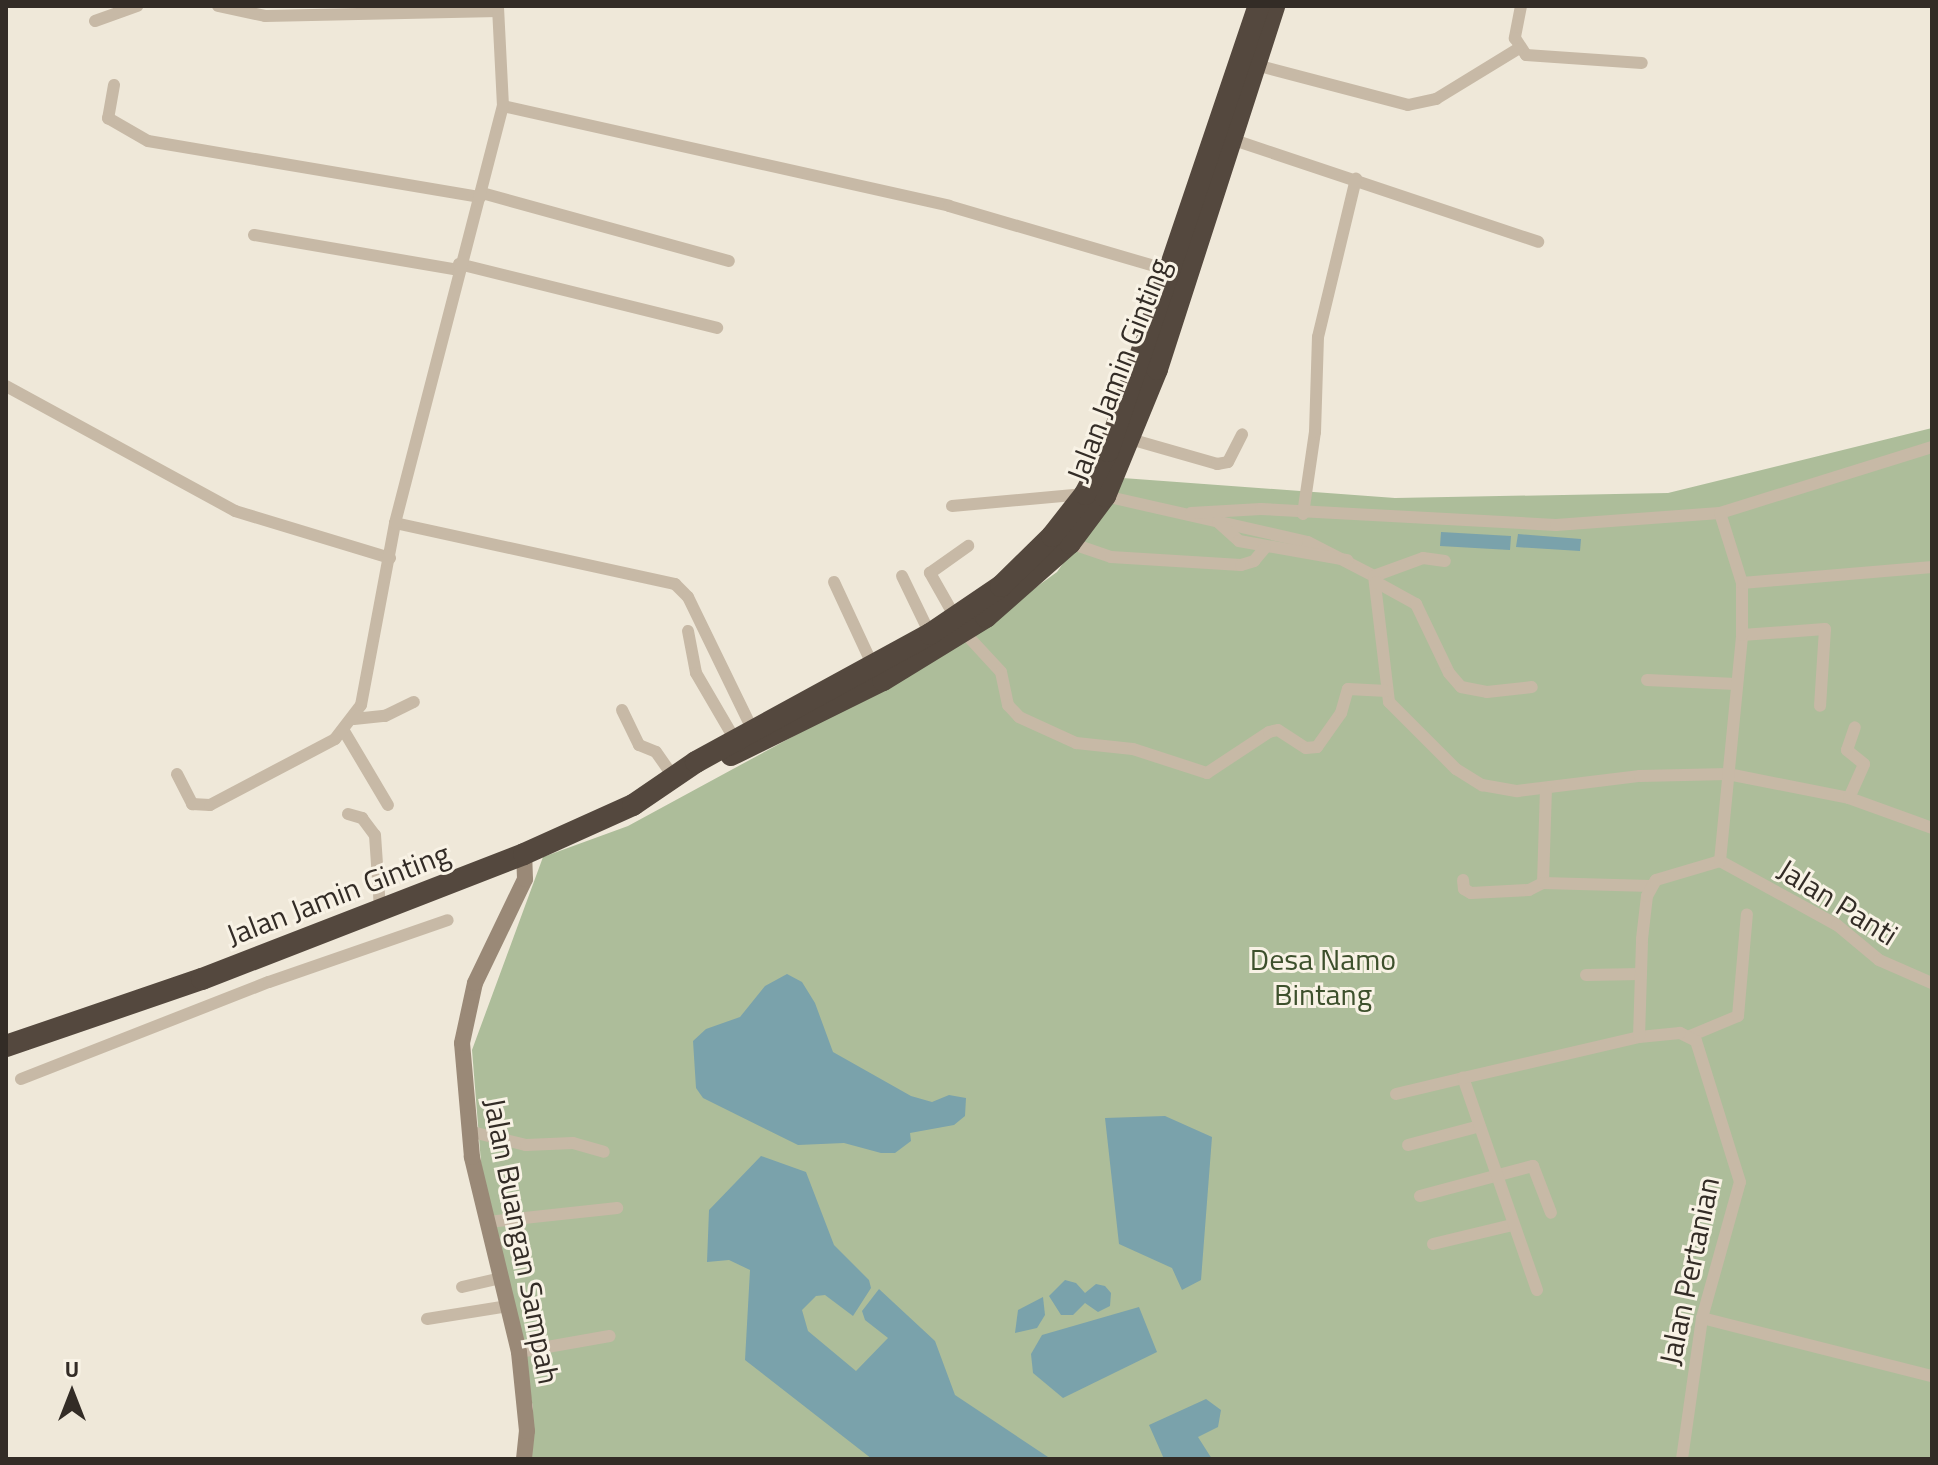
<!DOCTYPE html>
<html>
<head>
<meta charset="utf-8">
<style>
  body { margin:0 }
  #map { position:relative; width:1938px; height:1465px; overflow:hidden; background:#efe8d9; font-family:"Titillium Web",sans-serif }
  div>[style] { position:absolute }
  .green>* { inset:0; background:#adbd9a }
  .water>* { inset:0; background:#7aa2ab }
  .street>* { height:12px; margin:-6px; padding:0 6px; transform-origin:6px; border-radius:6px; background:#c7b9a6 }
  .secondary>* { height:16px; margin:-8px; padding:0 8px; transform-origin:8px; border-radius:8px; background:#9a8977 }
  .highway>* { height:22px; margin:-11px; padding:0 11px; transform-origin:11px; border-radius:11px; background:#54483e }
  span { translate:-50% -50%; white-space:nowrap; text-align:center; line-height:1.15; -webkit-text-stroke:6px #f8f2e5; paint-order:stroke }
  .street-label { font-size:30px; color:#332c26 }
  .park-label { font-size:30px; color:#3d502c }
  .frame { position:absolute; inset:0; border:8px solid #332c26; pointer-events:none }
  .north { position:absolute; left:32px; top:1353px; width:80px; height:80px; -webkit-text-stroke:6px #f8f2e5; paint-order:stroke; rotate:0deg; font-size:22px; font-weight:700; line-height:32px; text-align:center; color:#332c26 }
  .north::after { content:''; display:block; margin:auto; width:28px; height:36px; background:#332c26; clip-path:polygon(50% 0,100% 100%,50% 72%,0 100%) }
</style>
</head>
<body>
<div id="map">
  <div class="green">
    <div style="clip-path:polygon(1932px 428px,1932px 1459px,532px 1459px,533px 1407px,482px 1175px,472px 1050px,543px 857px,628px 826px,943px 655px,1057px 572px,1106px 502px,1109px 477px,1395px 498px,1668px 493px)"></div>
  </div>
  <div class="water">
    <div style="clip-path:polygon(1441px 532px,1511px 536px,1510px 550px,1440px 546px)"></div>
    <div style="clip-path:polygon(1518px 534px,1581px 539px,1580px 551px,1516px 547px)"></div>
    <div style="clip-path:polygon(787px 974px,802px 982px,815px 1003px,833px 1052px,911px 1096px,932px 1102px,949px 1095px,966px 1098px,965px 1116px,954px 1125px,910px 1133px,911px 1141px,895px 1153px,881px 1153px,844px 1143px,798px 1145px,703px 1098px,696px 1088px,693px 1041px,706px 1029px,740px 1017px,765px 986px)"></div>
    <div style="clip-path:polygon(1165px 1116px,1212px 1137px,1201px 1280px,1182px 1290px,1172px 1268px,1119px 1244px,1105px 1118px)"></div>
    <div style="clip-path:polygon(761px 1156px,806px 1172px,834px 1245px,869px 1280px,871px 1288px,853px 1316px,825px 1295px,816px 1296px,802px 1310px,808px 1331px,856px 1371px,888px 1338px,865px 1320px,862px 1311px,879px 1289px,935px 1341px,955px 1395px,1051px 1459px,872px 1459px,745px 1360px,750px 1270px,729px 1260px,707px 1262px,709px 1210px)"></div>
    <div style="clip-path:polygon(1065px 1280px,1076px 1283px,1085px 1293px,1096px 1284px,1105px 1286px,1111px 1293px,1110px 1306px,1098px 1312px,1085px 1303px,1073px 1315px,1061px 1315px,1049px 1296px)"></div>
    <div style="clip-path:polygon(1043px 1297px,1045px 1315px,1037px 1328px,1015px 1333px,1018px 1310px)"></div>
    <div style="clip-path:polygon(1139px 1307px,1157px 1352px,1063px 1398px,1033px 1373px,1031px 1354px,1042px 1335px)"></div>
    <div style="clip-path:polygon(1206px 1399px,1221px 1410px,1218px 1427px,1198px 1437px,1212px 1459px,1164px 1459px,1149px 1425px)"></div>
  </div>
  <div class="street">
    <div style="left:218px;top:6px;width:48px;rotate:12deg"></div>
    <div style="left:265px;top:16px;width:233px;rotate:-1.2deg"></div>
    <div style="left:1521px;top:6px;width:33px;rotate:101deg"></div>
    <div style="left:1515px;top:38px;width:20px;rotate:57deg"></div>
    <div style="left:1526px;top:55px;width:116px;rotate:3.9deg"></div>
    <div style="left:95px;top:21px;width:45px;rotate:-19.7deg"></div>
    <div style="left:1256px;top:65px;width:157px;rotate:14.7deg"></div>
    <div style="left:1408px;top:105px;width:29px;rotate:-12deg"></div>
    <div style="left:1436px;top:99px;width:96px;rotate:-31.4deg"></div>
    <div style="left:114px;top:85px;width:34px;rotate:100deg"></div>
    <div style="left:108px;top:118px;width:46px;rotate:29.9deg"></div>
    <div style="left:148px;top:141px;width:337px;rotate:9.6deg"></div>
    <div style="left:503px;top:106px;width:457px;rotate:12.6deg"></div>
    <div style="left:949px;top:206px;width:232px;rotate:16.3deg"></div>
    <div style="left:1231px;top:139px;width:324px;rotate:18.5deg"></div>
    <div style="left:482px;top:193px;width:256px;rotate:15.4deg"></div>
    <div style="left:254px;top:235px;width:207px;rotate:9.7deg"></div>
    <div style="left:459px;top:264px;width:266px;rotate:13.9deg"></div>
    <div style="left:6px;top:386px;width:261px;rotate:28.6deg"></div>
    <div style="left:235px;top:511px;width:162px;rotate:16.9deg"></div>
    <div style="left:1130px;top:439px;width:91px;rotate:16deg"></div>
    <div style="left:1217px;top:464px;width:11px;rotate:-10deg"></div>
    <div style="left:1228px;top:462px;width:31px;rotate:-63deg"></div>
    <div style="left:1105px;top:496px;width:208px;rotate:12.8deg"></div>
    <div style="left:1308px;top:542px;width:74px;rotate:27.3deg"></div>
    <div style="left:1374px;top:576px;width:127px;rotate:83.2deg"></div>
    <div style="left:1389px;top:702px;width:95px;rotate:45deg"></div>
    <div style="left:1456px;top:769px;width:31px;rotate:32deg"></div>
    <div style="left:1482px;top:785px;width:36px;rotate:10deg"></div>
    <div style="left:1517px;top:791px;width:124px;rotate:-7deg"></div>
    <div style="left:1640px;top:776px;width:88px;rotate:-1.3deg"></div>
    <div style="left:1728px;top:774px;width:123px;rotate:11.2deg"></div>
    <div style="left:1849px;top:798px;width:88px;rotate:19.9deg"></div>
    <div style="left:952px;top:506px;width:133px;rotate:-5.2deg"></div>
    <div style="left:1191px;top:513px;width:70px;rotate:-3.3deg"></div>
    <div style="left:1261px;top:509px;width:295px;rotate:3.1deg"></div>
    <div style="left:1556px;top:525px;width:164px;rotate:-4.2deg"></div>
    <div style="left:1720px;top:513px;width:222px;rotate:-17.3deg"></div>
    <div style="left:1303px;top:514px;width:83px;rotate:-81.7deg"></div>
    <div style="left:1315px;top:432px;width:95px;rotate:-88.2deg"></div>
    <div style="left:1318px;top:337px;width:163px;rotate:-76.5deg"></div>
    <div style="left:1218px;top:522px;width:28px;rotate:42deg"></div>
    <div style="left:1239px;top:541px;width:110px;rotate:10deg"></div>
    <div style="left:395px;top:523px;width:287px;rotate:12.3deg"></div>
    <div style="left:675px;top:584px;width:18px;rotate:45deg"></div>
    <div style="left:688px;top:597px;width:147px;rotate:64.1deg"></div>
    <div style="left:1070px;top:543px;width:43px;rotate:18.9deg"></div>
    <div style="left:1111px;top:557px;width:130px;rotate:3.5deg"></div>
    <div style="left:1241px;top:565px;width:14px;rotate:-17deg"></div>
    <div style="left:1254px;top:561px;width:17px;rotate:-50deg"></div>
    <div style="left:902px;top:576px;width:64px;rotate:64.2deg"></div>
    <div style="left:1374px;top:576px;width:52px;rotate:-20.2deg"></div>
    <div style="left:1423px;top:558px;width:22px;rotate:8deg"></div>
    <div style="left:834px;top:582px;width:93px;rotate:65.1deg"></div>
    <div style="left:1376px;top:582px;width:46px;rotate:28.8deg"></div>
    <div style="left:1416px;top:604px;width:76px;rotate:64.4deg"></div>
    <div style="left:1449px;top:673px;width:18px;rotate:49deg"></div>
    <div style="left:1461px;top:687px;width:26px;rotate:11deg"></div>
    <div style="left:1487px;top:692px;width:45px;rotate:-6.3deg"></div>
    <div style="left:1742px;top:583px;width:191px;rotate:-4.8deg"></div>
    <div style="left:955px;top:617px;width:51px;rotate:-119.6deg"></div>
    <div style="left:930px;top:573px;width:47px;rotate:-35.4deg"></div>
    <div style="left:688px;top:631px;width:43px;rotate:79.2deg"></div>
    <div style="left:696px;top:673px;width:83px;rotate:59.7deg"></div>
    <div style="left:964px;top:632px;width:54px;rotate:47.2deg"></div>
    <div style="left:1001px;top:672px;width:34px;rotate:78deg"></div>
    <div style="left:1008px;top:705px;width:16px;rotate:47deg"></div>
    <div style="left:1019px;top:717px;width:63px;rotate:24.5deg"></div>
    <div style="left:1076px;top:743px;width:57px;rotate:6deg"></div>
    <div style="left:1133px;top:749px;width:78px;rotate:18deg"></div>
    <div style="left:1207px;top:773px;width:74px;rotate:-33.5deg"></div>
    <div style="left:1269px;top:732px;width:9px;rotate:-13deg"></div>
    <div style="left:1278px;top:730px;width:33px;rotate:33deg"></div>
    <div style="left:1306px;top:748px;width:11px;rotate:-5deg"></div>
    <div style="left:1317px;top:747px;width:42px;rotate:-54.8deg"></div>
    <div style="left:1341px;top:713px;width:25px;rotate:-74deg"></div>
    <div style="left:1348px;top:689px;width:39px;rotate:3deg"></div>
    <div style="left:1742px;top:635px;width:83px;rotate:-4.1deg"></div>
    <div style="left:1825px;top:629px;width:77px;rotate:93.7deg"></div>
    <div style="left:1647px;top:680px;width:89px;rotate:2.6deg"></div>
    <div style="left:622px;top:710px;width:39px;rotate:64deg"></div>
    <div style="left:639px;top:745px;width:18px;rotate:22deg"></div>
    <div style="left:656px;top:752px;width:33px;rotate:55deg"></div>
    <div style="left:354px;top:719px;width:31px;rotate:-6deg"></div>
    <div style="left:385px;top:716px;width:32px;rotate:-26deg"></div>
    <div style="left:344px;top:731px;width:86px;rotate:59.3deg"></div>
    <div style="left:177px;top:774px;width:34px;rotate:63deg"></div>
    <div style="left:192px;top:804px;width:18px;rotate:3deg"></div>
    <div style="left:210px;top:805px;width:141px;rotate:-27.8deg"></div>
    <div style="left:335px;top:739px;width:43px;rotate:-52.6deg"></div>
    <div style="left:361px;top:705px;width:185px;rotate:-79.4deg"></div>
    <div style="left:395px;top:523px;width:431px;rotate:-75.5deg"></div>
    <div style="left:503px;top:106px;width:100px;rotate:-92.9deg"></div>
    <div style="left:1849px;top:798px;width:37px;rotate:-66deg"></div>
    <div style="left:1864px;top:764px;width:22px;rotate:-141deg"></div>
    <div style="left:1847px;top:750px;width:24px;rotate:-71deg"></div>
    <div style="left:348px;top:814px;width:15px;rotate:16deg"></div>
    <div style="left:362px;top:818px;width:21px;rotate:53deg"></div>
    <div style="left:375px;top:835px;width:74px;rotate:86.1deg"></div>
    <div style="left:1720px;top:861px;width:133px;rotate:28.7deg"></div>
    <div style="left:1837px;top:925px;width:55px;rotate:39.8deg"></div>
    <div style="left:1879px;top:960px;width:58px;rotate:23.5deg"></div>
    <div style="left:1463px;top:880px;width:9px;rotate:84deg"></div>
    <div style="left:1464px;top:889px;width:8px;rotate:30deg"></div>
    <div style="left:1471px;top:893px;width:58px;rotate:-3deg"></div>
    <div style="left:1529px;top:890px;width:16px;rotate:-27deg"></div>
    <div style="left:1543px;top:883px;width:95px;rotate:-88.2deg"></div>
    <div style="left:1543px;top:883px;width:108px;rotate:1.6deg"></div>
    <div style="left:1586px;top:975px;width:55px;rotate:-1deg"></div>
    <div style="left:1690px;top:1036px;width:52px;rotate:-22.6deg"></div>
    <div style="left:1738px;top:1016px;width:102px;rotate:-85deg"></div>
    <div style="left:21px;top:1079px;width:266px;rotate:-21.4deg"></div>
    <div style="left:269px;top:982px;width:189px;rotate:-19.1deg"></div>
    <div style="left:1396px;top:1094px;width:69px;rotate:-13.4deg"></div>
    <div style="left:468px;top:1131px;width:60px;rotate:13.6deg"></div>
    <div style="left:526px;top:1145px;width:47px;rotate:-2.4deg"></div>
    <div style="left:573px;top:1143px;width:32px;rotate:16deg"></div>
    <div style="left:1408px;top:1145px;width:74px;rotate:-14.8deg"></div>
    <div style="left:1420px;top:1196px;width:117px;rotate:-14.9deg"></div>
    <div style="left:1533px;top:1166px;width:50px;rotate:69deg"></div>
    <div style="left:488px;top:1222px;width:130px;rotate:-6.2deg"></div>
    <div style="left:1433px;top:1244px;width:81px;rotate:-13.5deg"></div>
    <div style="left:462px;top:1287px;width:40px;rotate:-13deg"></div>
    <div style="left:1537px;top:1290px;width:225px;rotate:-109.2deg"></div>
    <div style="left:1463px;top:1078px;width:181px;rotate:-13.1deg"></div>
    <div style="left:1702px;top:1318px;width:237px;rotate:14.2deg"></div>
    <div style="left:427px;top:1319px;width:82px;rotate:-9.1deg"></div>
    <div style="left:519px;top:1352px;width:92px;rotate:-10deg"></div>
    <div style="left:1682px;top:1459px;width:142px;rotate:-81.9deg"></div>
    <div style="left:1702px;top:1318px;width:141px;rotate:-74.4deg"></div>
    <div style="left:1740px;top:1182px;width:148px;rotate:-107.3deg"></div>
    <div style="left:1696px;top:1041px;width:18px;rotate:-153deg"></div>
    <div style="left:1680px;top:1033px;width:41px;rotate:174.4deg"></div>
    <div style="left:1639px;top:1037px;width:98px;rotate:-88.2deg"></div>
    <div style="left:1642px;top:939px;width:43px;rotate:-83.4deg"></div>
    <div style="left:1647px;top:896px;width:18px;rotate:-61deg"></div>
    <div style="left:1656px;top:880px;width:67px;rotate:-16.5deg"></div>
    <div style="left:1720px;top:861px;width:227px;rotate:-84.4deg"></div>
    <div style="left:1742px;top:635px;width:52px;rotate:-90deg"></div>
    <div style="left:1742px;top:583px;width:73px;rotate:-107.4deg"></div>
  </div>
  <div class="secondary">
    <div style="left:524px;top:1459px;width:28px;rotate:-84deg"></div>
    <div style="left:527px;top:1431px;width:79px;rotate:-95.8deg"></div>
    <div style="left:519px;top:1352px;width:201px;rotate:-103.6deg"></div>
    <div style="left:472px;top:1157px;width:114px;rotate:-95deg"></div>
    <div style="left:462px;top:1043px;width:61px;rotate:-77.8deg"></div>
    <div style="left:475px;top:983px;width:115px;rotate:-64.3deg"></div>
    <div style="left:525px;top:879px;width:25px;rotate:-92deg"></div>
  </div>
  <div class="highway">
    <div style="left:731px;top:755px;width:169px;rotate:-26.3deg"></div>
    <div style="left:883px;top:680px;width:121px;rotate:-31.5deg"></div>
    <div style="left:986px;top:617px;width:112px;rotate:-41.4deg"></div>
    <div style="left:1070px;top:543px;width:59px;rotate:-53.3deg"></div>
    <div style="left:1105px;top:496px;width:137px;rotate:-67.7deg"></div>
    <div style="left:1157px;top:369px;width:381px;rotate:-72.1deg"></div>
    <div style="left:6px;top:1046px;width:207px;rotate:-18.9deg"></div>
    <div style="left:202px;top:979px;width:345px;rotate:-21.2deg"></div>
    <div style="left:524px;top:854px;width:120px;rotate:-24.2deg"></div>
    <div style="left:633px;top:805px;width:76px;rotate:-34.3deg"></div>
    <div style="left:696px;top:762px;width:267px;rotate:-28.7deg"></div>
    <div style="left:930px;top:634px;width:86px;rotate:-34.1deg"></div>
    <div style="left:1001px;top:586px;width:71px;rotate:-44.4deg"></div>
    <div style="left:1052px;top:536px;width:53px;rotate:-51.8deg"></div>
    <div style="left:1085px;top:494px;width:49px;rotate:-61.9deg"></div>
    <div style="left:1108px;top:451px;width:470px;rotate:-71.3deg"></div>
  </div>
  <div class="street-label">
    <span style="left:1118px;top:370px;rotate:-69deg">Jalan Jamin Ginting</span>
    <span style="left:338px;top:894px;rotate:-21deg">Jalan Jamin Ginting</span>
    <span style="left:1838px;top:902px;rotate:32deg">Jalan Panti</span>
    <span style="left:522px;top:1241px;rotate:79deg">Jalan Buangan Sampah</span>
    <span style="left:1689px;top:1271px;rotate:-78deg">Jalan Pertanian</span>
  </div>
  <div class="park-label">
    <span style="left:1323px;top:976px">Desa Namo<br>Bintang</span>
  </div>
  <div class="frame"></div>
  <div class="north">U</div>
</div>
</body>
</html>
